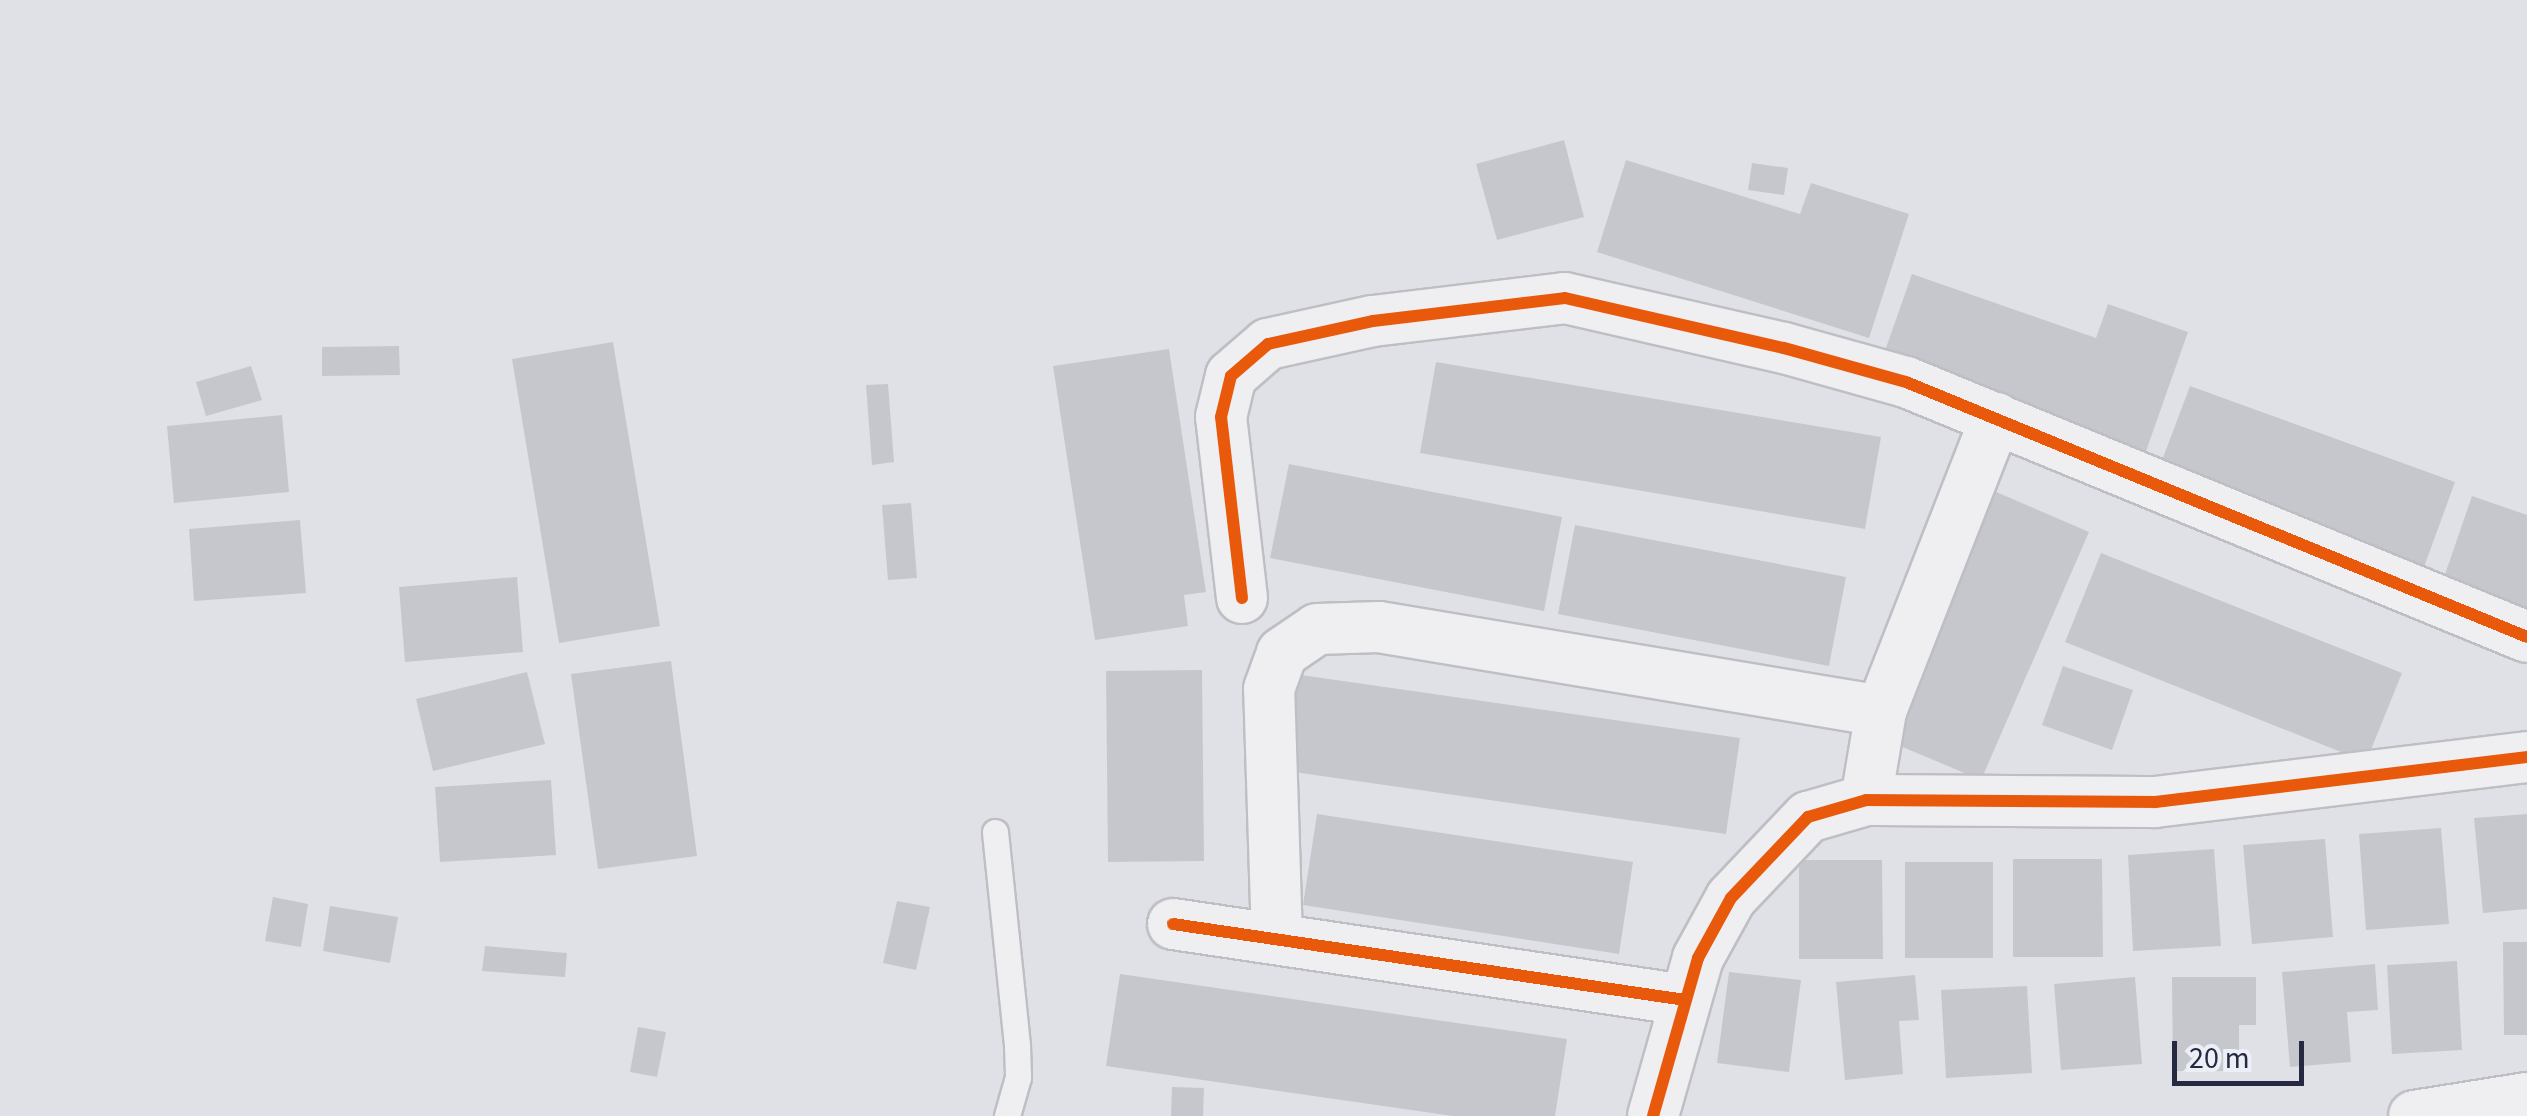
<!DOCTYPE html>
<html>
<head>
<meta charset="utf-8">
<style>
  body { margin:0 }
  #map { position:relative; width:2527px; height:1116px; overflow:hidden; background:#e0e1e6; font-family:"Source Sans 3",sans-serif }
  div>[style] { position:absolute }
  .building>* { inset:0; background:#c6c7cd }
  .roads { filter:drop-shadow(2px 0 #bebfc4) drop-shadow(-2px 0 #bebfc4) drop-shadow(0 2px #bebfc4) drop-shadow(0 -2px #bebfc4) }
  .service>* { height:25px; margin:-12.5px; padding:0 12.5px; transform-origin:12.5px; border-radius:12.5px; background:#efeff2 }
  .minor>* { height:50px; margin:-25px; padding:0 25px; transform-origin:25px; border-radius:25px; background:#efeff2 }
  .cycleway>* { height:12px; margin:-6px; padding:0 6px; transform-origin:6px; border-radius:6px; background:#e8590c }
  span { translate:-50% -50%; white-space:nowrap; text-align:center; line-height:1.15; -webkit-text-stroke:8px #edeff6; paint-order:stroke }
  .scale { position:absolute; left:2172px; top:1041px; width:132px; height:45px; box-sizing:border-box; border:5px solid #252941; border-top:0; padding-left:12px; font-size:30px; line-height:35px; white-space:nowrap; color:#252941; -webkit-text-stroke:8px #edeff6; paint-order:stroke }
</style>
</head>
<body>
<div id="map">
  <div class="building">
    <div style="clip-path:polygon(1564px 140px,1584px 217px,1497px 240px,1476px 164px)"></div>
    <div style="clip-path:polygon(1626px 160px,1800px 214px,1811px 183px,1909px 214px,1869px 338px,1597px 252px)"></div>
    <div style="clip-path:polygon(1752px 163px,1788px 168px,1784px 195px,1748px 190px)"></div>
    <div style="clip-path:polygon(1912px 274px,2096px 338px,2108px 304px,2188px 332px,2145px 454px,1881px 362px)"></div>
    <div style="clip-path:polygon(613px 342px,660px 626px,559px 643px,512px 359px)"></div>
    <div style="clip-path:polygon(399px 346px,400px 375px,322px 376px,322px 347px)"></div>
    <div style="clip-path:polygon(1169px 349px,1206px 592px,1184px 595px,1188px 626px,1095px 640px,1053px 366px)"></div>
    <div style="clip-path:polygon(1436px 362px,1881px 437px,1865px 529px,1420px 453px)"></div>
    <div style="clip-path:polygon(251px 366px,262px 400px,206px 416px,196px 382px)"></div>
    <div style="clip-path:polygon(888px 384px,894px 462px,872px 465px,866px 385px)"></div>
    <div style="clip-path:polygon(2190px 386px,2455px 482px,2424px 567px,2158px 471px)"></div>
    <div style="clip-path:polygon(282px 415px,289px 492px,174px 503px,167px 426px)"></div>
    <div style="clip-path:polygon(1289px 464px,1562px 517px,1544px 611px,1270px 558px)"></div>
    <div style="clip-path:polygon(1994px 491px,2089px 532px,1981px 780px,1886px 740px)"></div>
    <div style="clip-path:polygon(2472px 496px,2527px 515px,2527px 616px,2441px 586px)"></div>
    <div style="clip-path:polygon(911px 503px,917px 578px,888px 580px,882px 505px)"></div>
    <div style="clip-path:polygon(300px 520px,306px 593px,194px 601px,189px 529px)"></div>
    <div style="clip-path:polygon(1575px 525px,1846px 577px,1829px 666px,1558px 614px)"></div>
    <div style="clip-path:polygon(2101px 553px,2402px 673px,2366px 762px,2065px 642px)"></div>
    <div style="clip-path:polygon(517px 577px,523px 652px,405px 662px,399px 587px)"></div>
    <div style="clip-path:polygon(671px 661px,697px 856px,598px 869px,571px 674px)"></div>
    <div style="clip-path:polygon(2063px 666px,2133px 690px,2112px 750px,2042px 725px)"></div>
    <div style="clip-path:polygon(1202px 670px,1204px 861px,1108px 862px,1106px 671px)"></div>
    <div style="clip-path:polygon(527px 672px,545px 744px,433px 771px,416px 699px)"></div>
    <div style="clip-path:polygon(1294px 674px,1740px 738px,1726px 834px,1280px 770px)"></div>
    <div style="clip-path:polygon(551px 780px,556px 855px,440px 862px,435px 787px)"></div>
    <div style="clip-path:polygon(1317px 814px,1633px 862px,1619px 954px,1303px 905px)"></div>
    <div style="clip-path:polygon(2527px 814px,2527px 909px,2483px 913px,2474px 818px)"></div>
    <div style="clip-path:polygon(2441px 828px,2449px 924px,2366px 930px,2359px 834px)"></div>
    <div style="clip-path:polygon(2325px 839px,2333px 937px,2252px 944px,2243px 845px)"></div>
    <div style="clip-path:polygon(2214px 849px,2221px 946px,2133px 951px,2128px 855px)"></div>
    <div style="clip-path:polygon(2013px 859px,2102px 859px,2103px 957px,2013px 957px)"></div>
    <div style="clip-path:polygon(1799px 860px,1882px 860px,1883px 959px,1799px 959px)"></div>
    <div style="clip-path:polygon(1905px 862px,1993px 862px,1993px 958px,1905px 958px)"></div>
    <div style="clip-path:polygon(273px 897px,308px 904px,301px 947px,265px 941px)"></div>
    <div style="clip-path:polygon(897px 901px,930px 907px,916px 970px,883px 963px)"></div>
    <div style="clip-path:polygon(330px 906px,398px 917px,390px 963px,323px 951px)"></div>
    <div style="clip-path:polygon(2503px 942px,2527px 942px,2527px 1035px,2504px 1035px)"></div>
    <div style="clip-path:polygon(485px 946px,567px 953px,565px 977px,482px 971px)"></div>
    <div style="clip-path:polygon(2457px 961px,2462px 1050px,2392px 1054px,2387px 965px)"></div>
    <div style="clip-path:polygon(2375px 964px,2378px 1010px,2347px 1012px,2351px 1062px,2290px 1067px,2282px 972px)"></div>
    <div style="clip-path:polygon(1729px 972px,1801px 980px,1789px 1072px,1717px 1063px)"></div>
    <div style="clip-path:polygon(1120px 974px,1567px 1039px,1555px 1116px,1453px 1116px,1106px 1066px)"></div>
    <div style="clip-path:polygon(1915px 975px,1919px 1020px,1899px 1021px,1903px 1074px,1845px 1080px,1836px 982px)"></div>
    <div style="clip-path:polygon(2135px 977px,2142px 1064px,2061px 1070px,2054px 984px)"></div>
    <div style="clip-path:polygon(2172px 977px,2256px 977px,2256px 1025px,2239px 1025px,2239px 1071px,2173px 1071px)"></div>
    <div style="clip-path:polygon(2027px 986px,2032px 1073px,1946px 1078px,1941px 990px)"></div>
    <div style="clip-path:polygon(638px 1027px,666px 1032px,657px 1077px,630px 1072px)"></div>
    <div style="clip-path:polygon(1172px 1087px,1204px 1088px,1203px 1116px,1171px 1116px)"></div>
  </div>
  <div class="roads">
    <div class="service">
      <div style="left:995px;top:832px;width:215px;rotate:84.1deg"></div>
      <div style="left:1017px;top:1046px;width:31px;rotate:88deg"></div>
      <div style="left:1018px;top:1077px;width:41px;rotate:105.8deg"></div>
    </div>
    <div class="minor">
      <div style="left:1242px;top:598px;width:182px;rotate:-96.6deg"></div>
      <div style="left:1221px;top:417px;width:42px;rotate:-76.3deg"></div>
      <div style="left:1231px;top:376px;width:49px;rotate:-40.9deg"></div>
      <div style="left:1268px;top:344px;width:107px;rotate:-12.4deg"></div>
      <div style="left:1373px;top:321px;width:193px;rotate:-6.8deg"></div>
      <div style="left:1565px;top:298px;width:225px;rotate:12.9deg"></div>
      <div style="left:1784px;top:348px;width:127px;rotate:15.6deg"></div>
      <div style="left:1906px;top:382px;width:671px;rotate:22.32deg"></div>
      <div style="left:1866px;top:800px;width:90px;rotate:-80.4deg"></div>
      <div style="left:1881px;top:711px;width:315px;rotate:-68.6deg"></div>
      <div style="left:1173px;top:924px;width:518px;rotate:8.44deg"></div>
      <div style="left:1277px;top:939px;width:250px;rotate:-91.8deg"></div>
      <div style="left:1269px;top:689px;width:38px;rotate:-70deg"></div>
      <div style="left:1282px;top:653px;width:42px;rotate:-34.4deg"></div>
      <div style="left:1317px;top:629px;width:62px;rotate:-1.8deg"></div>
      <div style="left:1379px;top:627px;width:509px;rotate:9.5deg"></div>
      <div style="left:1653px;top:1116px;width:164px;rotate:-74.1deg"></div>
      <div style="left:1698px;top:958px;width:68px;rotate:-61.2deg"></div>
      <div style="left:1731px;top:898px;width:112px;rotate:-46.5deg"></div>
      <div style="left:1808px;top:817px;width:60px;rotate:-16.3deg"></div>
      <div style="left:1866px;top:800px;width:289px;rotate:0.4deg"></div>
      <div style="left:2155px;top:802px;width:375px;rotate:-6.9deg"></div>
      <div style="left:2414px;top:1116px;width:114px;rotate:-9.1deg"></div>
    </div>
  </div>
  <div class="cycleway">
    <div style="left:1242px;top:598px;width:182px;rotate:-96.6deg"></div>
    <div style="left:1221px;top:417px;width:42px;rotate:-76.3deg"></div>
    <div style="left:1231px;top:376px;width:49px;rotate:-40.9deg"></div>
    <div style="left:1268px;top:344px;width:107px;rotate:-12.4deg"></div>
    <div style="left:1373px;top:321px;width:193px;rotate:-6.8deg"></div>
    <div style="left:1565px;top:298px;width:225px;rotate:12.9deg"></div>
    <div style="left:1784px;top:348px;width:127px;rotate:15.6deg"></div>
    <div style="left:1906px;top:382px;width:671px;rotate:22.32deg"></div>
    <div style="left:1173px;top:924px;width:518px;rotate:8.44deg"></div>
    <div style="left:1653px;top:1116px;width:164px;rotate:-74.1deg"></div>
    <div style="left:1698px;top:958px;width:68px;rotate:-61.2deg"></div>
    <div style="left:1731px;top:898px;width:112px;rotate:-46.5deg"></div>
    <div style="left:1808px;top:817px;width:60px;rotate:-16.3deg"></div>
    <div style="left:1866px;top:800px;width:289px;rotate:0.4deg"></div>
    <div style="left:2155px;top:802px;width:375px;rotate:-6.9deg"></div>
  </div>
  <div class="scale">20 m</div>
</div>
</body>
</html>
